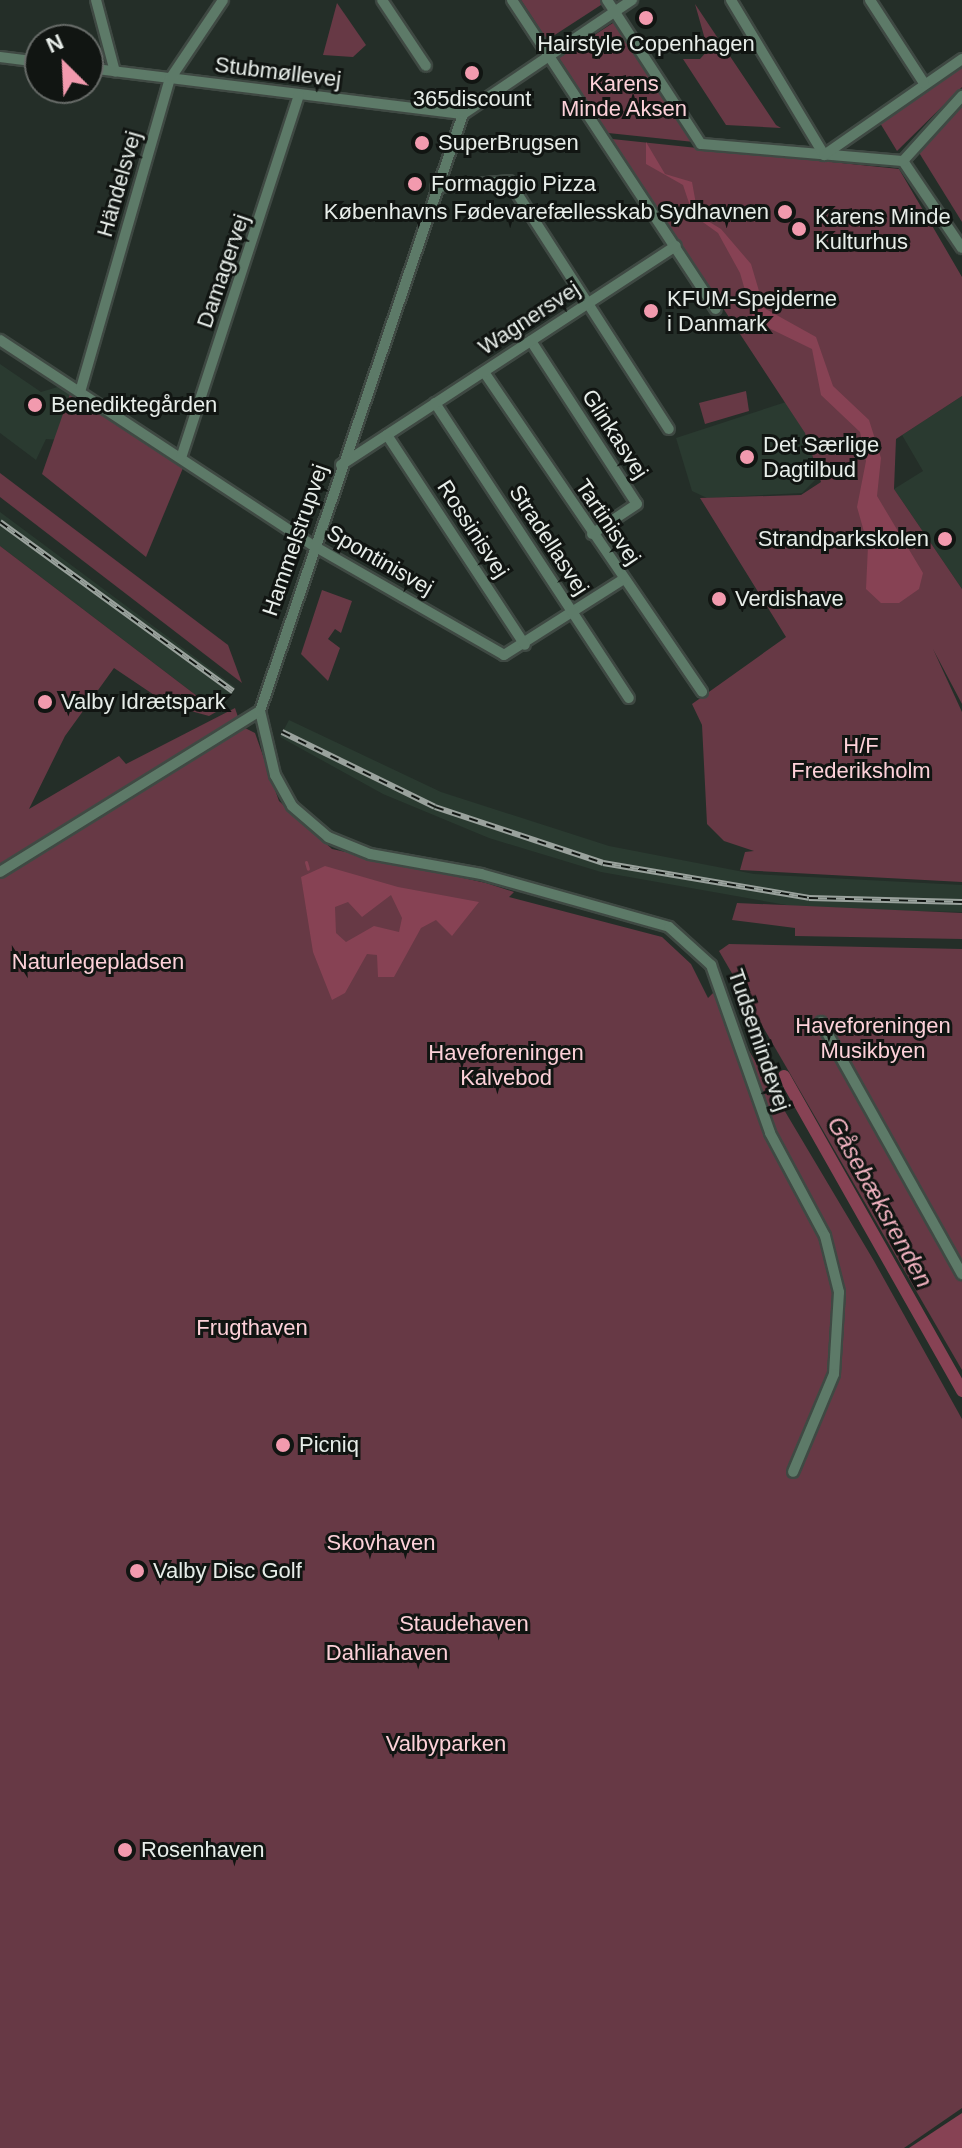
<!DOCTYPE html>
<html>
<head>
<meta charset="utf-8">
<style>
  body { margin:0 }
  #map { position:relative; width:962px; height:2148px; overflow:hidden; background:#242e28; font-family:Arial,sans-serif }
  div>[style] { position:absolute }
  .built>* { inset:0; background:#2a3a30 }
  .green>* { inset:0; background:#673945 }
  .water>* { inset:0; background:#874254 }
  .stream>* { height:3px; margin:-1.5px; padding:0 1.5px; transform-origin:1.5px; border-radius:1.5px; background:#874254 }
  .canal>* { height:12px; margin:-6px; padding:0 6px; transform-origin:6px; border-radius:6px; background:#874254 }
  .roads { filter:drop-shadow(2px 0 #3f4943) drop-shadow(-2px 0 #3f4943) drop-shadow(0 2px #3f4943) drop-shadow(0 -2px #3f4943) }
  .street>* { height:10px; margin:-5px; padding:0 5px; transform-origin:5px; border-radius:5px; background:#5d7a68 }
  .rail>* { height:6px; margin-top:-3px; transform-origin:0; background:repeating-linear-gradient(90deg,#111512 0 9px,#9aa29d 0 18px); box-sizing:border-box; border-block:2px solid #9aa29d }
  .dots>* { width:22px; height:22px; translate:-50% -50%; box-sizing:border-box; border:4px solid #111512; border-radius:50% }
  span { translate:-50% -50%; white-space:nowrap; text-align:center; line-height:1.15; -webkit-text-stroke:6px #111512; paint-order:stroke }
  .poi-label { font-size:22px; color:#e7ede9 }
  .left { translate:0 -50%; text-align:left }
  .right { translate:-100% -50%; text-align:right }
  .street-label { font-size:22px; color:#e7ede9 }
  .park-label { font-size:22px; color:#fdd1d9 }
  .water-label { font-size:24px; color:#f4b4c2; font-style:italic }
  .north { position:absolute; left:24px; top:24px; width:80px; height:80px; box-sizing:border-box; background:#111512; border:2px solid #676b68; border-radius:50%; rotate:336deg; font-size:22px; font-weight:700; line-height:32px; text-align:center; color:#e7ede9 }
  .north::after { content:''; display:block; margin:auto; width:28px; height:36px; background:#f29aae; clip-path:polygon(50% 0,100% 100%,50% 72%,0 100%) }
</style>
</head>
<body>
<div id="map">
  <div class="built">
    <div style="clip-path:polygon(0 364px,41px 392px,61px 386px,75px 393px,60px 440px,46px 439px,36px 460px,0 433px)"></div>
    <div style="clip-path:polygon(962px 396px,962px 589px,894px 489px,923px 471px,902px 435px)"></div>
    <div style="clip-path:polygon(786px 402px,807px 436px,818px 477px,802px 493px,707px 498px,692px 491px,676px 438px)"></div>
    <div style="clip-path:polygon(0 512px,235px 687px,223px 708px,197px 696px,0 546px)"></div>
    <div style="clip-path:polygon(289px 720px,441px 792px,609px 846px,754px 874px,962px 885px,962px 912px,809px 909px,601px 872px,489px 838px,383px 794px,280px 737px)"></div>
  </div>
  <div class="green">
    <div style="clip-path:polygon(521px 0,602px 0,604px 3px,547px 40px)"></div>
    <div style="clip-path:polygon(337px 3px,366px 45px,353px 57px,323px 55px)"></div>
    <div style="clip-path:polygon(695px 4px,776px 125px,781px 128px,726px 125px,683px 59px,700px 59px,708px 50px)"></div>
    <div style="clip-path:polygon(616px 21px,694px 142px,608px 133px,559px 58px)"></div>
    <div style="clip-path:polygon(962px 63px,962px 87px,897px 151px,877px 118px)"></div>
    <div style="clip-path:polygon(962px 102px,962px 222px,918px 151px)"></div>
    <div style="clip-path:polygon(612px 139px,899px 169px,962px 277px,962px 396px,896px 439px,894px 489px,962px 589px,962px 704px,933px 649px,962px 712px,962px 882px,740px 870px,745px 852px,754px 851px,724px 841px,707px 824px,702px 725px,692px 704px,786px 637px,700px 498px,801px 495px,821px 482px,805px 433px)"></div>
    <div style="clip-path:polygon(71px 391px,183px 468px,146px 557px,42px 474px)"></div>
    <div style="clip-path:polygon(746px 391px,749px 411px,705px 424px,699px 403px)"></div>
    <div style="clip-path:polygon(0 473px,228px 645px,242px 683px,0 497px)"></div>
    <div style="clip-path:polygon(0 546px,197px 696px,223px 708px,209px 716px,169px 705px,114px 668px,65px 736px,29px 809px,119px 756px,126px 764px,235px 708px,241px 726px,255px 733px,279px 801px,332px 849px,486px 883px,514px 892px,509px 897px,662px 937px,691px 964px,708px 998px,714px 992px,874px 1261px,962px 1419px,962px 2108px,904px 2148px,0 2148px)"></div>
    <div style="clip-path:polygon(322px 590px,352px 601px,341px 633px,335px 629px,328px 639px,340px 648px,328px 681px,301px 654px)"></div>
    <div style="clip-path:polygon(737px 903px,962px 913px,962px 939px,795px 936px,795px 928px,732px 920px)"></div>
    <div style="clip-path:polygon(729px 944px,962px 949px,962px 1370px,719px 951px)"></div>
  </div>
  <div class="water">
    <div style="clip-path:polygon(646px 142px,665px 174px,692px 182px,698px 215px,721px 229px,751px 264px,764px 308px,816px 337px,833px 386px,869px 420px,881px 458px,877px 496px,923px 573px,919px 589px,899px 603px,881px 603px,866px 589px,868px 546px,857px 507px,866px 461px,860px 432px,821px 395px,812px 349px,754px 321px,740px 273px,718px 233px,693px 215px,683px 185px,646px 164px)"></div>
    <div style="clip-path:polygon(evenodd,325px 866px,398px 887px,479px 902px,452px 936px,436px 920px,421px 928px,394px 977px,378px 977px,377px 955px,367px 954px,345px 993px,332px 1000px,313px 952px,301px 877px,325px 866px,391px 895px,402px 918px,399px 932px,374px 926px,346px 942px,336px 933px,335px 907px,348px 902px,362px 917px,391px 895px)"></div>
    <div style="clip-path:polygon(962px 2113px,962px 2148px,909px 2148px)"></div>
  </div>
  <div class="stream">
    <div style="left:306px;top:862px;width:7px;rotate:74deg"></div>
  </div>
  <div class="canal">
    <div style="left:784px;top:1076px;width:362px;rotate:60.5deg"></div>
  </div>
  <div class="roads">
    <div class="street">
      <div style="left:96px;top:0;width:74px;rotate:75.2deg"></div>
      <div style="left:382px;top:0;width:79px;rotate:56.3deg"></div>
      <div style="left:512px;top:0;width:370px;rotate:56.6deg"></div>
      <div style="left:607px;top:0;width:172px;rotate:56.9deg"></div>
      <div style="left:701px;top:144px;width:203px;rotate:4.8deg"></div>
      <div style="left:903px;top:161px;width:105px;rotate:55.9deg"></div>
      <div style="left:731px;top:0;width:181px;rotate:59deg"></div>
      <div style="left:824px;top:155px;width:168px;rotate:-34.8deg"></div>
      <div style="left:870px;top:0;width:99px;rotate:57deg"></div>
      <div style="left:0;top:57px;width:40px;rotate:7.1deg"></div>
      <div style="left:88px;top:68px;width:378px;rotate:7deg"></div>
      <div style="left:903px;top:161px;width:88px;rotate:-47.8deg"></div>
      <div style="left:436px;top:187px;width:73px;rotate:-4.7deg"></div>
      <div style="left:509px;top:181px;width:295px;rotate:57.2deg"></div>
      <div style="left:0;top:340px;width:376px;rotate:33.3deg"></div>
      <div style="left:314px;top:546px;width:219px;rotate:29.8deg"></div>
      <div style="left:504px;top:655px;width:140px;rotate:-32.4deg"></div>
      <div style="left:531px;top:341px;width:194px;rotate:57deg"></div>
      <div style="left:637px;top:504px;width:54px;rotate:146.3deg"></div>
      <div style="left:484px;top:372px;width:387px;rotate:55.7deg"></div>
      <div style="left:80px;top:392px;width:326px;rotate:-74deg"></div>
      <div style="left:170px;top:79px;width:95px;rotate:-56.1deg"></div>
      <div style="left:435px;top:403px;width:353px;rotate:56.7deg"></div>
      <div style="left:387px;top:435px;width:251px;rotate:56.7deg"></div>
      <div style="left:181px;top:458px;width:382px;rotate:-72deg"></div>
      <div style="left:341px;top:465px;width:400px;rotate:-33.2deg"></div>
      <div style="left:260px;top:711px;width:66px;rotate:76.8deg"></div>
      <div style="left:275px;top:775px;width:35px;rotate:61deg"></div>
      <div style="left:292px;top:806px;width:48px;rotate:40.7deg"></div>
      <div style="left:328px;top:837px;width:45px;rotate:22deg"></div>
      <div style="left:370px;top:854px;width:113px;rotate:10.2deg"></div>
      <div style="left:481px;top:874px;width:195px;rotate:15.7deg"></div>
      <div style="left:669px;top:927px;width:57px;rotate:42.1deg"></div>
      <div style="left:711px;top:965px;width:178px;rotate:70.6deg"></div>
      <div style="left:770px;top:1133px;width:117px;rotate:61.9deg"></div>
      <div style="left:825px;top:1236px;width:58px;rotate:76deg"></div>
      <div style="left:839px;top:1292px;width:82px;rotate:93.5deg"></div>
      <div style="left:834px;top:1374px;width:106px;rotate:112.7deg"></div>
      <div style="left:0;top:872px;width:306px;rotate:-31.8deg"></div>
      <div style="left:260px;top:711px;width:631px;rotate:-71.22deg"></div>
      <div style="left:463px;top:114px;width:204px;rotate:-34deg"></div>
      <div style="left:821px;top:1022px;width:289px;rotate:60.8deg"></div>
    </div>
  </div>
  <div class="rail">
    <div style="left:0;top:522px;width:288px;rotate:36deg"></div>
    <div style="left:282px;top:732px;width:170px;rotate:26.1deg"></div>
    <div style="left:435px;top:807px;width:177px;rotate:18.4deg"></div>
    <div style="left:603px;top:863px;width:209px;rotate:9.6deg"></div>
    <div style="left:809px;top:898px;width:153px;rotate:1.5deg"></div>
  </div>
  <div class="dots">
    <div style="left:646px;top:18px;background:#f29aae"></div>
    <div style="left:472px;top:73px;background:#f29aae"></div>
    <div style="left:422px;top:143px;background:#f29aae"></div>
    <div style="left:415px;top:184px;background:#f29aae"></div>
    <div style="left:785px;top:212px;background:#f29aae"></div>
    <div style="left:799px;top:229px;background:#f29aae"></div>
    <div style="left:651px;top:311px;background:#f29aae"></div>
    <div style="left:35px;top:405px;background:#f29aae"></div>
    <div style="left:747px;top:457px;background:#f29aae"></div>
    <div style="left:945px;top:539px;background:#f29aae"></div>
    <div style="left:719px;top:599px;background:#f29aae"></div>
    <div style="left:45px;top:702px;background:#f29aae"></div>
    <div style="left:283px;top:1445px;background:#f29aae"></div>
    <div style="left:137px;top:1571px;background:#f29aae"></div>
    <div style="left:125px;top:1850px;background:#f29aae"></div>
  </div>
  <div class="poi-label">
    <span style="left:646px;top:44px">Hairstyle Copenhagen</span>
    <span style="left:472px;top:99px">365discount</span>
    <span class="left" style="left:438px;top:143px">SuperBrugsen</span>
    <span class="left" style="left:431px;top:184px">Formaggio Pizza</span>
    <span class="right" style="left:769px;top:212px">Københavns Fødevarefællesskab Sydhavnen</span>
    <span class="left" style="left:815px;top:229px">Karens Minde<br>Kulturhus</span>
    <span class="left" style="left:667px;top:311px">KFUM-Spejderne<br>i Danmark</span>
    <span class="left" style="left:51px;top:405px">Benediktegården</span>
    <span class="left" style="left:763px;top:457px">Det Særlige<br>Dagtilbud</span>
    <span class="right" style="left:929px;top:539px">Strandparkskolen</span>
    <span class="left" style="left:735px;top:599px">Verdishave</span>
    <span class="left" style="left:61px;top:702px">Valby Idrætspark</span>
    <span class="left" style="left:299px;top:1445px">Picniq</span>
    <span class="left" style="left:153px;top:1571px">Valby Disc Golf</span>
    <span class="left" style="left:141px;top:1850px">Rosenhaven</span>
  </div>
  <div class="street-label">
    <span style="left:278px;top:72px;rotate:7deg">Stubmøllevej</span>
    <span style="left:119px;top:184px;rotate:-74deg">Händelsvej</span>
    <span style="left:223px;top:271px;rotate:-71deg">Damagervej</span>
    <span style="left:529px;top:318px;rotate:-33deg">Wagnersvej</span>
    <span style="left:615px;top:434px;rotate:57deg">Glinkasvej</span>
    <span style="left:608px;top:522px;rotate:56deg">Tartinisvej</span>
    <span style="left:473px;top:529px;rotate:57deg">Rossinisvej</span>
    <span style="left:295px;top:540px;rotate:-71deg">Hammelstrupvej</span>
    <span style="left:549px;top:540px;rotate:57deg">Stradellasvej</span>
    <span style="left:380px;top:560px;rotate:30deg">Spontinisvej</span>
    <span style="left:759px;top:1040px;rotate:71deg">Tudsemindevej</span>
  </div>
  <div class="park-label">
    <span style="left:624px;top:96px">Karens<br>Minde Aksen</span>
    <span style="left:861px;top:758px">H/F<br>Frederiksholm</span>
    <span style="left:98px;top:962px">Naturlegepladsen</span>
    <span style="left:873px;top:1038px">Haveforeningen<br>Musikbyen</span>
    <span style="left:506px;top:1065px">Haveforeningen<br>Kalvebod</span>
    <span style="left:252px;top:1328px">Frugthaven</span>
    <span style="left:381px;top:1543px">Skovhaven</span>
    <span style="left:464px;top:1624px">Staudehaven</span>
    <span style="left:387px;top:1653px">Dahliahaven</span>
    <span style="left:446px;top:1744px">Valbyparken</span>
  </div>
  <div class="water-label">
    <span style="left:880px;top:1202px;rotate:61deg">Gåsebæksrenden</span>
  </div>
  <div class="north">N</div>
</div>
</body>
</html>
